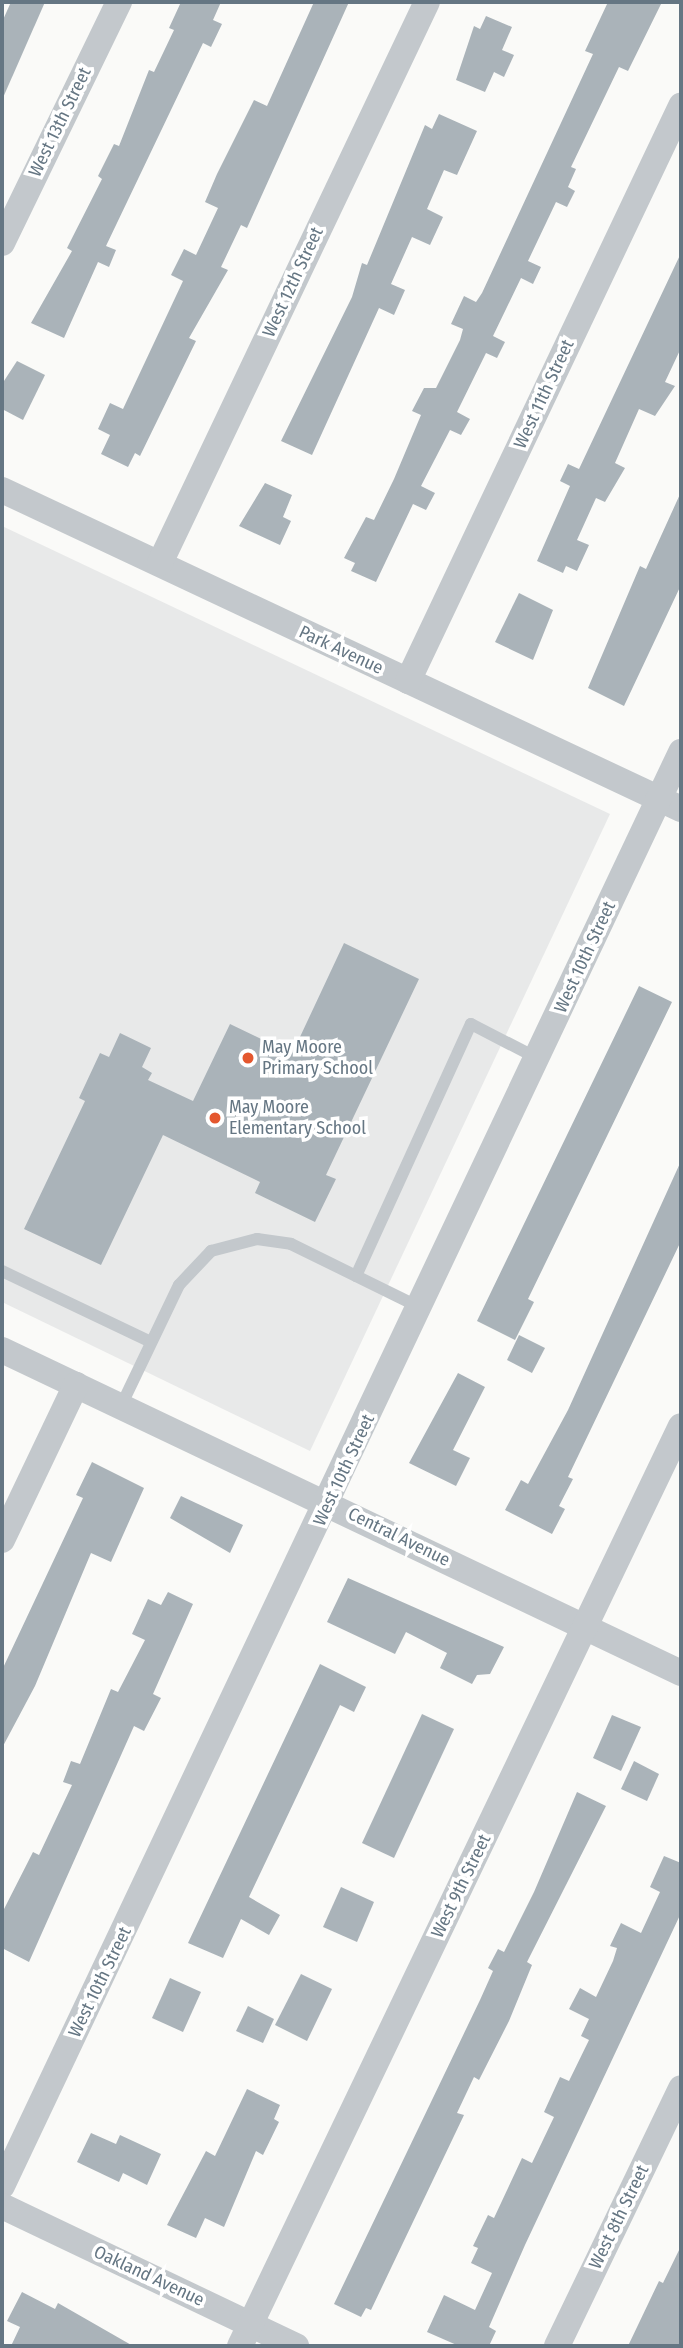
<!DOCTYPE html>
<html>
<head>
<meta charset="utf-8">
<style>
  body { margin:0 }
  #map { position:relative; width:683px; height:2348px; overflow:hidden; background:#fafaf8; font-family:"Fira Sans Condensed",sans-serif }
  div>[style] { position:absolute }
  .built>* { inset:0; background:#e8e9e9 }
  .building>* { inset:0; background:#aab3b9 }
  .service>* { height:12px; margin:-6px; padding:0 6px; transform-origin:6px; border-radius:6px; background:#c3c8cc }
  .minor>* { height:26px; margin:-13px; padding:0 13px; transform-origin:13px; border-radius:13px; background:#c3c8cc }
  .dots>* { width:19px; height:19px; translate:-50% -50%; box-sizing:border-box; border:4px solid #fff; border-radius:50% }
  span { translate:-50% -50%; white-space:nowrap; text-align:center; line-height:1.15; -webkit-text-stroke:7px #fff; paint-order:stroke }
  .street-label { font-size:18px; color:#657683 }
  .poi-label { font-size:18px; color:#657683 }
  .left { translate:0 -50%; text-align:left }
  .frame { position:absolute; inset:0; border:4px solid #657683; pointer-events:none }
</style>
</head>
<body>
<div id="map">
  <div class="built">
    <div style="clip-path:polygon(2px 526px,610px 814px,310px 1451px,2px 1302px)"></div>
  </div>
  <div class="building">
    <div style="clip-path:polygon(11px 2px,45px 2px,2px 100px,2px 22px)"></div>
    <div style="clip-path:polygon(181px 2px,221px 2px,213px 20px,222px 24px,211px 47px,203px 43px,106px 246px,116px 250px,109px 267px,98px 262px,64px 338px,31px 323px,72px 251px,67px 248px,102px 179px,98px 176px,114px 144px,119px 146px,149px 70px,154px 72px,174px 30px,169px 28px)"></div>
    <div style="clip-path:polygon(314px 2px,349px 2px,247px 228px,241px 225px,221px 267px,228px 270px,189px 338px,196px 341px,140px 456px,135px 453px,128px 467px,101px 454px,110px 435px,98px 429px,110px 403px,123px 409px,183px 281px,171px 275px,184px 249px,196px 255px,218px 208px,205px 202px,217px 174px,254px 100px,267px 106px)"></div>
    <div style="clip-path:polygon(608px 2px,662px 2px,628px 71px,619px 67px,571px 167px,576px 169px,568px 187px,575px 191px,567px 207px,556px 202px,528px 261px,541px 267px,533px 284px,521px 278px,493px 336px,505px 342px,497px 358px,486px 353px,457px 412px,470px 419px,461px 435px,450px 430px,421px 486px,435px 493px,426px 510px,413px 504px,376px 582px,351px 571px,355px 563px,344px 558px,366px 517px,374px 520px,394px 479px,421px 415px,412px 411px,424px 388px,436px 388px,460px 340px,463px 329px,451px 324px,464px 296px,476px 302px,482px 293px,593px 54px,585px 51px)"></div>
    <div style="clip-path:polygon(486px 16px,512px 27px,502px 50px,514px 55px,504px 77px,494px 72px,485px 92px,456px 80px,474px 26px,480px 29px)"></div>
    <div style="clip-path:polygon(439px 114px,477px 131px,457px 175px,444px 170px,427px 209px,443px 217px,430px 245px,412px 237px,391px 284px,405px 290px,394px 315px,379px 308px,312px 455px,281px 441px,352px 297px,362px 263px,367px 265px,425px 125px,432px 129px)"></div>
    <div style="clip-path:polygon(681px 253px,681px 348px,665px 382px,675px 386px,655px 416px,639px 409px,615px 463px,625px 468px,605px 502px,596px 498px,577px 540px,589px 545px,577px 571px,566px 566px,563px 573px,537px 561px,570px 486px,560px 481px,568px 464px,579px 469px)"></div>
    <div style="clip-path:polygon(17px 361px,45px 375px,23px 420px,2px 409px,2px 384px)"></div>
    <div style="clip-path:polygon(265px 483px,292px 495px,283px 517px,291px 521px,280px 545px,239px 526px)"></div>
    <div style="clip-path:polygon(681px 492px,681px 585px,624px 706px,588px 688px,640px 566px,646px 569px)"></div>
    <div style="clip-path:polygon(519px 593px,553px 610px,533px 660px,495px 642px)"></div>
    <div style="clip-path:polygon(344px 943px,419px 979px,326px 1175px,336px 1179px,315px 1222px,255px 1193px,260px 1182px,163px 1135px,101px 1265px,24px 1229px,85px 1101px,79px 1098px,100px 1053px,109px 1057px,120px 1033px,151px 1048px,142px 1067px,152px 1073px,148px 1080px,193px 1101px,230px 1024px,292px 1054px)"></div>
    <div style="clip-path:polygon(639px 986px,672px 1002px,528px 1299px,534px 1302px,515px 1340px,477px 1321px)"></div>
    <div style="clip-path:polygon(681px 1161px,681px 1241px,568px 1477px,573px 1479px,559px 1506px,565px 1509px,552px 1534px,505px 1510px,521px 1480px,528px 1484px,568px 1410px)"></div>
    <div style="clip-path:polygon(519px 1335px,545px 1348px,532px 1373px,507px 1360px)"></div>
    <div style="clip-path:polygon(458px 1373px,485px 1387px,453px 1450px,470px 1458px,456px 1486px,409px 1463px)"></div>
    <div style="clip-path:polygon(92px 1462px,144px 1488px,111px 1562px,91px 1553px,35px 1686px,2px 1748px,2px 1670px,83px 1498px,76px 1495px)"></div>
    <div style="clip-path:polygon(181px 1496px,243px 1525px,230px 1553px,170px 1518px)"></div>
    <div style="clip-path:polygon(348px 1578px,504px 1647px,490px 1674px,477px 1675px,472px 1684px,440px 1668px,447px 1653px,406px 1632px,395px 1654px,327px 1622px)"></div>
    <div style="clip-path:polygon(168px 1592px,193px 1604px,153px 1694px,161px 1698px,144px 1731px,134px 1726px,29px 1962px,2px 1948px,2px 1913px,33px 1852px,39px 1855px,72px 1785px,63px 1782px,71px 1761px,80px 1764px,111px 1689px,118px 1692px,145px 1640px,132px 1634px,148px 1599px,161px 1605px)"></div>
    <div style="clip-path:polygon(320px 1664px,366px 1687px,354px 1712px,340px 1705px,249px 1897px,280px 1915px,269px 1935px,241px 1919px,223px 1958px,188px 1943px)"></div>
    <div style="clip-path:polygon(422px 1714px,454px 1729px,394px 1858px,362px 1843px)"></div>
    <div style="clip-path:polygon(612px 1715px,641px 1727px,621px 1771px,593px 1758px)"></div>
    <div style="clip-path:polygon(634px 1761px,659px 1774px,647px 1801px,621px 1789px)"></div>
    <div style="clip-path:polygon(577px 1792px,606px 1806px,527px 1962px,532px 1965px,509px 2021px,479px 2080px,474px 2077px,457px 2113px,464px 2115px,371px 2310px,366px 2308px,361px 2317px,334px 2304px,480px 2000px,493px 1971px,488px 1968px,498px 1949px,504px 1952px,534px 1892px)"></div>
    <div style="clip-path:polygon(664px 1856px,681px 1863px,681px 1913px,525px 2245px,489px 2327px,496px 2331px,489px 2346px,459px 2346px,427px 2332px,444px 2295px,475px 2310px,492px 2273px,471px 2263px,478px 2248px,473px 2246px,488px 2215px,494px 2218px,522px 2158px,532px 2163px,554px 2117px,544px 2112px,560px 2077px,569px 2081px,589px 2040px,581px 2036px,589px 2019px,569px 2009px,580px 1988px,596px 1997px,613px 1961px,617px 1948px,610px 1946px,621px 1923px,641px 1933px,660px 1892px,650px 1887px)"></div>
    <div style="clip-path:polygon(341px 1887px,374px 1902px,357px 1942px,323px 1927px)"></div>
    <div style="clip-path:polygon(301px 1974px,332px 1989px,307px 2041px,275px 2025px)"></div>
    <div style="clip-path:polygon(170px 1978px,201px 1992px,183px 2032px,152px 2018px)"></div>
    <div style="clip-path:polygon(248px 2006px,274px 2019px,263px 2043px,236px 2031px)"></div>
    <div style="clip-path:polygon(247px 2089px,280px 2105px,274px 2119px,279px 2122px,263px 2155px,256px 2151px,224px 2227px,205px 2218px,196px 2238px,167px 2225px,206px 2151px,215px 2156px)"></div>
    <div style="clip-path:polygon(91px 2133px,116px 2144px,120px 2135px,161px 2154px,147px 2185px,123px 2173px,119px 2182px,77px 2162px)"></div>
    <div style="clip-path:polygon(681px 2246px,681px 2346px,628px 2346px,659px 2281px,663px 2283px)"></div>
    <div style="clip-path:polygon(22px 2292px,55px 2309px,58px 2303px,133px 2346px,11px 2346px,20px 2327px,7px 2321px)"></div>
  </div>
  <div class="service">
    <div style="left:2px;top:1271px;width:163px;rotate:25.5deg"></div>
    <div style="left:356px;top:1276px;width:277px;rotate:-65.5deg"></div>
    <div style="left:471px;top:1024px;width:74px;rotate:27.3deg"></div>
    <div style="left:121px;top:1406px;width:134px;rotate:-64.4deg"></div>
    <div style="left:179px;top:1285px;width:47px;rotate:-46.7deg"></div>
    <div style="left:211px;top:1251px;width:48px;rotate:-14.6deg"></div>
    <div style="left:257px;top:1239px;width:34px;rotate:8deg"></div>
    <div style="left:291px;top:1244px;width:143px;rotate:26.2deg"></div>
  </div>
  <div class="minor">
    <div style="left:2px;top:243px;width:268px;rotate:-64.1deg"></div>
    <div style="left:2px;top:490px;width:750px;rotate:25.16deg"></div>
    <div style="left:160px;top:563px;width:621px;rotate:-64.55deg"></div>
    <div style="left:408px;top:681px;width:637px;rotate:-64.6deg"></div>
    <div style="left:2px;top:1350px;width:752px;rotate:25.44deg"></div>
    <div style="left:2px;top:1540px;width:172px;rotate:-64.5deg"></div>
    <div style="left:2px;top:2186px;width:1587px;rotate:-64.66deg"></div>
    <div style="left:2px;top:2206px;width:326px;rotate:25.5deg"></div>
    <div style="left:240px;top:2346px;width:1020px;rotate:-64.39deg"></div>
    <div style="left:557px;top:2346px;width:286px;rotate:-64.3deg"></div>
  </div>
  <div class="dots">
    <div style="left:248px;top:1058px;background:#e4572e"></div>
    <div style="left:215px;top:1118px;background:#e4572e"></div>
  </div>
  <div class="street-label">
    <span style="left:60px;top:122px;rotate:-64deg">West 13th Street</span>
    <span style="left:293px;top:282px;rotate:-65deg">West 12th Street</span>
    <span style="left:544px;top:394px;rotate:-65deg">West 11th Street</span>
    <span style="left:341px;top:650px;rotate:25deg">Park Avenue</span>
    <span style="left:585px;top:957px;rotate:-65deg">West 10th Street</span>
    <span style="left:344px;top:1470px;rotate:-65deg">West 10th Street</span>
    <span style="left:399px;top:1537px;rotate:26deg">Central Avenue</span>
    <span style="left:461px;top:1886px;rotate:-64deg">West 9th Street</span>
    <span style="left:100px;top:1982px;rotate:-64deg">West 10th Street</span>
    <span style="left:619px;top:2217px;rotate:-64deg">West 8th Street</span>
    <span style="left:149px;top:2276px;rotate:25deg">Oakland Avenue</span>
  </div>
  <div class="poi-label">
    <span class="left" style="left:262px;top:1058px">May Moore<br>Primary School</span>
    <span class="left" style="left:229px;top:1118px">May Moore<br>Elementary School</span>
  </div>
  <div class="frame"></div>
</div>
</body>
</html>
